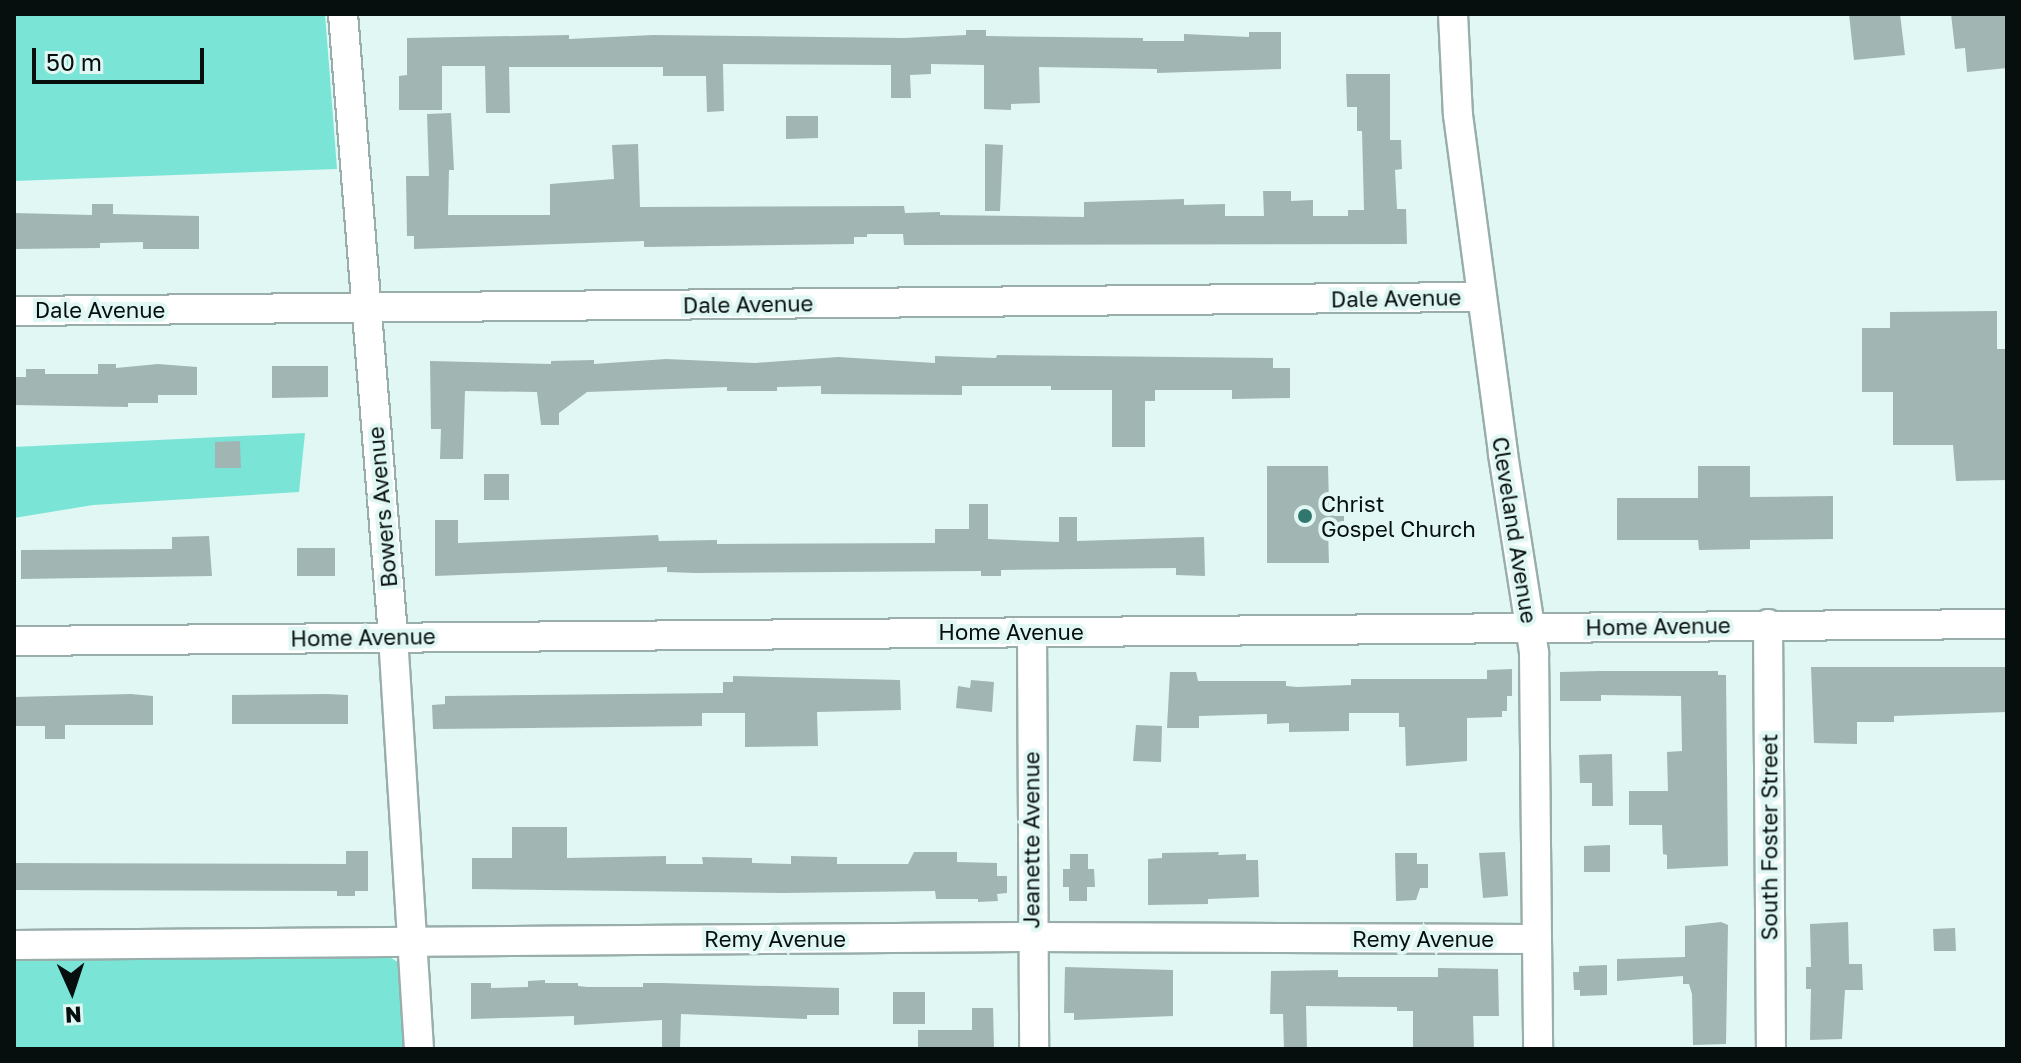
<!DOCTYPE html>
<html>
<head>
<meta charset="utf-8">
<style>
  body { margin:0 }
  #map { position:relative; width:2021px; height:1063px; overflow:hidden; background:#e0f7f3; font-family:"Golos Text",sans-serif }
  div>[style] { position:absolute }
  .green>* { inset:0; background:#7ae4d7 }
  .building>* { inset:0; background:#a1b6b3 }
  .roads { filter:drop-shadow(2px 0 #99aeab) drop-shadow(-2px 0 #99aeab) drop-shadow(0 2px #99aeab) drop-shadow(0 -2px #99aeab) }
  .minor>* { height:28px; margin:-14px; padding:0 14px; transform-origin:14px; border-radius:14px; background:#fff }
  .dots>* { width:22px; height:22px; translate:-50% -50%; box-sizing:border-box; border:4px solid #e0f7f3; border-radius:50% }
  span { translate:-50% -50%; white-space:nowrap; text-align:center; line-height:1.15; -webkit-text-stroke:8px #e0f7f3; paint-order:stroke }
  .street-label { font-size:22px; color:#070f0e }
  .poi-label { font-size:22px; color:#070f0e }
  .left { translate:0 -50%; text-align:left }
  .frame { position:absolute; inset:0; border:16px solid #070f0e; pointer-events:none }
  .north { position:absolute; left:32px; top:951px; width:80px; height:80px; -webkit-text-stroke:6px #e0f7f3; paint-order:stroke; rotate:177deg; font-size:22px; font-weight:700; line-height:32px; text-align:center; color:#070f0e }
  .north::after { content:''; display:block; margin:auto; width:28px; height:36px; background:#070f0e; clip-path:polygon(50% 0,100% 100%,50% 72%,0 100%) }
  .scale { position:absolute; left:32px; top:48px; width:172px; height:36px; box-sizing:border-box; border:4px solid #070f0e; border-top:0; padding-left:10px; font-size:24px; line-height:28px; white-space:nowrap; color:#070f0e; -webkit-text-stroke:6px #e0f7f3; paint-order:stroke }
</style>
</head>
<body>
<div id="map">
  <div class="green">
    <div style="clip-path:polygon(14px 14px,325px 14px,337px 169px,14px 181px)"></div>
    <div style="clip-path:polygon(305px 433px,299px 492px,93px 505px,14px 518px,14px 447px)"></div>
    <div style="clip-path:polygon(386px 955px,406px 967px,411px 1049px,14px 1049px,14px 959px)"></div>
  </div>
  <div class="building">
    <div style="clip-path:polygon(1849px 14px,1900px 14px,1905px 55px,1854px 60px)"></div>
    <div style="clip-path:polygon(1951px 14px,2007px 14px,2007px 68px,1967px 72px,1965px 48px,1955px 49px)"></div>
    <div style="clip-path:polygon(966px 30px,986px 30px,986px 36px,1143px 38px,1143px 41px,1184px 41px,1184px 34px,1249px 37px,1249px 32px,1281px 32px,1281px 69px,1157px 73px,1157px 69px,1039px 67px,1040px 103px,1011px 104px,1011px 110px,984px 109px,984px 65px,931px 64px,931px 74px,910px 75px,911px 98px,891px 98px,891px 65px,723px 64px,724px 111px,707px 112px,706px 76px,663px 76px,663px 67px,509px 67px,510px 113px,486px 113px,485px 66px,442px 66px,442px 110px,399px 110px,399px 76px,407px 75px,407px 38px,569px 35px,569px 39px,653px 35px,904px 38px,966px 35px)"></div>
    <div style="clip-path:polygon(1346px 74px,1390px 74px,1390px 140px,1401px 140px,1402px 169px,1395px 170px,1397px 209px,1406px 209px,1407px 244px,904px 245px,903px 234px,867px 234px,867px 237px,854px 237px,854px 244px,644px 247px,644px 241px,414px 249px,414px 236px,407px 236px,406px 176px,429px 176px,427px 114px,451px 113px,454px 170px,449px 170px,448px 215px,550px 215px,550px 184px,614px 179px,612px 145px,638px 144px,640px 207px,904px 206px,905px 213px,940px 212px,940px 215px,1084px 217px,1084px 202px,1184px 199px,1184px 205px,1225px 204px,1225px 216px,1264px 216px,1263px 191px,1291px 191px,1291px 201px,1313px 200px,1313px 216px,1348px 216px,1348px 210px,1364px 210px,1362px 131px,1357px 131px,1357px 107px,1347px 107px)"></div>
    <div style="clip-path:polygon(786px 116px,818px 116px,818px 138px,786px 139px)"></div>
    <div style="clip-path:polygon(985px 144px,1003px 145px,1000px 211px,985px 211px)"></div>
    <div style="clip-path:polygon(92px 204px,113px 204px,113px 214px,199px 216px,199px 249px,143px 249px,143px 242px,100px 243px,100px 248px,14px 249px,14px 213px,92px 215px)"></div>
    <div style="clip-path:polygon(1997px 311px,1997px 349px,2007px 349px,2007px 480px,1956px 481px,1953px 445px,1893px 445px,1893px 392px,1862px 392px,1862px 328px,1890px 328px,1890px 312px)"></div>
    <div style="clip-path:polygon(997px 355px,1273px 358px,1273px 368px,1290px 368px,1290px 398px,1232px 399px,1232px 390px,1155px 390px,1155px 401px,1145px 401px,1145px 447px,1112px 447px,1112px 390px,1051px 390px,1051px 386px,962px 386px,962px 395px,821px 394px,821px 386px,777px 387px,777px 391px,727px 391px,727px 387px,587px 392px,559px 413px,559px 425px,541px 425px,537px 392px,465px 391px,463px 459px,440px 459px,441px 429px,431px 429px,430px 361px,551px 364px,551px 361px,594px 360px,594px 364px,666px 359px,755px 363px,838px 357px,935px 363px,935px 356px,996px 358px)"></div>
    <div style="clip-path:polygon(98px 364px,116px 364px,116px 368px,158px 364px,197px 367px,197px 395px,158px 395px,158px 403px,128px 403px,128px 407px,14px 405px,14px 377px,26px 377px,26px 369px,45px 369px,45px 374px,98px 374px)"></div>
    <div style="clip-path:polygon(272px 366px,328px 366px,328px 397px,272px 398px)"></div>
    <div style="clip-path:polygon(240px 441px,241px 468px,215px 468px,215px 442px)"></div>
    <div style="clip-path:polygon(1267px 466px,1328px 466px,1329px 503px,1344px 503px,1344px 529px,1328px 529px,1329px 563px,1267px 563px)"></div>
    <div style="clip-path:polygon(1698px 466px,1750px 466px,1750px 497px,1833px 496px,1833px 539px,1750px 540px,1750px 549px,1699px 550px,1698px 540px,1617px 540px,1617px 498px,1698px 498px)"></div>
    <div style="clip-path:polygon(484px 474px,509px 474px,509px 500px,484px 500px)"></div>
    <div style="clip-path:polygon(969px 504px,988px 504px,988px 539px,1059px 542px,1059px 517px,1077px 517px,1077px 541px,1204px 537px,1205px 576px,1176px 575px,1176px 568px,1001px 570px,1001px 576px,981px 576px,981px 571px,695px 573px,667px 572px,667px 567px,435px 576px,435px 520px,458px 520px,458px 543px,658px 535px,659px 541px,717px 540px,717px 544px,935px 543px,935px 529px,969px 529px)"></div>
    <div style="clip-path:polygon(209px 536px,212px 576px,21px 579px,21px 550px,172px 549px,172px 537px)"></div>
    <div style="clip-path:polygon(297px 548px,335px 548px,335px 576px,297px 576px)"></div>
    <div style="clip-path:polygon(1811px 667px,2007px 667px,2007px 712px,1894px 716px,1894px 722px,1857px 722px,1857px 744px,1814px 743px)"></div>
    <div style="clip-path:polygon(1512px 669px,1512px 696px,1507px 696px,1507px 711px,1502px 711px,1502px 717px,1467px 718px,1467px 761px,1406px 766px,1405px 727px,1399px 727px,1399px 713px,1349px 713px,1349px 731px,1289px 732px,1289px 723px,1267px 724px,1267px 714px,1199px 716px,1199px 728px,1167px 728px,1170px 672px,1196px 672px,1198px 681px,1286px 681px,1286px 686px,1297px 687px,1351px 685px,1351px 679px,1487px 679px,1487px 670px)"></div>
    <div style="clip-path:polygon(1600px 671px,1718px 671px,1718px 675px,1726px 675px,1728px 866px,1667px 869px,1667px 855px,1663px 854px,1662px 825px,1629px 825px,1629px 791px,1668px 791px,1667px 752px,1682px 751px,1681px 696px,1601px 695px,1601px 701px,1560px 701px,1560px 672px)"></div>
    <div style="clip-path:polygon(733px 676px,900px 680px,901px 710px,817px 712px,818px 746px,745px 747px,745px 713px,702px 713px,702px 726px,433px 729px,432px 705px,445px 704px,445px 696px,723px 693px,723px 682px,733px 682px)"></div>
    <div style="clip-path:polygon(971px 680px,994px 682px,992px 712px,956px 708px,958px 686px,970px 688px)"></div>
    <div style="clip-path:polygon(131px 694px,153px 696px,153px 725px,65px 725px,65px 739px,45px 739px,45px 726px,14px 726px,14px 697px)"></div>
    <div style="clip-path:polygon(327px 694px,348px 695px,348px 724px,232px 724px,232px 695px)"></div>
    <div style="clip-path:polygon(1136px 725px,1162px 726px,1161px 762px,1133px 761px)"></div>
    <div style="clip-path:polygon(1612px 754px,1613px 806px,1592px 806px,1592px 783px,1580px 783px,1579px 755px)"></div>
    <div style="clip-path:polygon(512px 827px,567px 827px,567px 858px,666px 856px,666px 864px,703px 864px,702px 857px,752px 858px,752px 863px,791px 864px,791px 856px,837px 857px,837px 864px,908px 864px,914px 852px,957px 852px,957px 862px,997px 863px,997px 876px,1007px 876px,1007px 893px,997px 894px,998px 901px,978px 902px,978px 899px,936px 899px,935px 891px,783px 893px,472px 889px,472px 858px,512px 858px)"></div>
    <div style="clip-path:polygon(1610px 845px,1610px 872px,1584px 872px,1584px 846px)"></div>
    <div style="clip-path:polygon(346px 851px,368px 851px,368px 891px,355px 891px,355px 896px,337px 896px,337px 891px,14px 890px,14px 863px,346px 864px)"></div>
    <div style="clip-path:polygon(1219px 852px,1218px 855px,1246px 854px,1246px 860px,1258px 860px,1259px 897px,1208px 899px,1208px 904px,1148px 905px,1148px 859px,1162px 858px,1162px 853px)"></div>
    <div style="clip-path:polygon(1505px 852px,1508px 896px,1483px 898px,1479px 853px)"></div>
    <div style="clip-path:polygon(1395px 853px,1417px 853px,1417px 864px,1428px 864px,1428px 888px,1420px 888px,1416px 900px,1396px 901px)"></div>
    <div style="clip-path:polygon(1070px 854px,1088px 854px,1088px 869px,1094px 869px,1095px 887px,1087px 887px,1087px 901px,1069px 901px,1069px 887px,1063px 887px,1063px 869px,1070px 869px)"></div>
    <div style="clip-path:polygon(1721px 922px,1728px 925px,1726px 1044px,1693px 1045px,1692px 994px,1689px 984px,1683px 984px,1683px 976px,1617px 981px,1617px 959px,1685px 957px,1685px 926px)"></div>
    <div style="clip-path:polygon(1848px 922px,1849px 964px,1862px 964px,1863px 990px,1845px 990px,1842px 1039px,1810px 1040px,1811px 989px,1806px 989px,1806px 967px,1811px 967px,1810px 924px)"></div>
    <div style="clip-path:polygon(1955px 928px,1956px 951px,1934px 951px,1933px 929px)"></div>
    <div style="clip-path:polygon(1607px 965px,1607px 995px,1580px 996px,1580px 990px,1574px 990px,1573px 972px,1579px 972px,1579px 966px)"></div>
    <div style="clip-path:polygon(1065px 967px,1173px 970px,1173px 1016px,1074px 1020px,1074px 1013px,1064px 1013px)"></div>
    <div style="clip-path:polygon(1438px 968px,1498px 969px,1499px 1016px,1473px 1016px,1474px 1049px,1413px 1049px,1413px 1011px,1397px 1011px,1397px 1007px,1306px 1006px,1307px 1049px,1284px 1049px,1283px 1014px,1270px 1014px,1271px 971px,1338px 970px,1338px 977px,1438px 977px)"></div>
    <div style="clip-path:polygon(545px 980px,545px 983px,578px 983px,578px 986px,587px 987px,643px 987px,643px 983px,662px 983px,839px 988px,839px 1015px,807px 1015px,807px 1019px,681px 1014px,680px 1049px,662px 1049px,662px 1020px,574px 1025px,574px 1016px,471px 1019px,471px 983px,491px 983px,491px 988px,528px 987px,528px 981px)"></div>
    <div style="clip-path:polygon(893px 992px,925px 992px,925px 1024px,893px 1024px)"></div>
    <div style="clip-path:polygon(972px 1008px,993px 1008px,994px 1048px,918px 1049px,918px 1030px,972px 1030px)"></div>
  </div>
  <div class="roads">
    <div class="minor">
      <div style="left:343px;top:14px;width:624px;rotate:85.4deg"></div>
      <div style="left:393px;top:636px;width:414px;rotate:86.4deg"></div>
      <div style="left:1453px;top:14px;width:101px;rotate:87.2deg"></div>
      <div style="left:1458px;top:115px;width:342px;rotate:82.4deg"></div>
      <div style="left:1503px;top:454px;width:201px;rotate:81.1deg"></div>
      <div style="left:1534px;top:653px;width:396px;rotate:89.4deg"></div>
      <div style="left:14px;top:311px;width:1467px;rotate:-0.55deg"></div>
      <div style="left:1768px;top:624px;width:425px;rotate:89.6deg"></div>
      <div style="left:1032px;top:632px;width:417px;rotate:89.7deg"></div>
      <div style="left:14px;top:641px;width:1993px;rotate:-0.49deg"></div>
      <div style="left:14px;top:945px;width:1017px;rotate:-0.45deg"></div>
      <div style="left:1031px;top:937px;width:506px;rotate:0.23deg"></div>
    </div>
  </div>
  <div class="dots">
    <div style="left:1305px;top:516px;background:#30776e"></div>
  </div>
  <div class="street-label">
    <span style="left:1396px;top:298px;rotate:-1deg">Dale Avenue</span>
    <span style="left:748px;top:304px;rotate:-1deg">Dale Avenue</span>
    <span style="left:100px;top:310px">Dale Avenue</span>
    <span style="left:382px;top:507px;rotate:-95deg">Bowers Avenue</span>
    <span style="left:1515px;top:530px;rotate:81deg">Cleveland Avenue</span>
    <span style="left:1658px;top:626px;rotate:-1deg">Home Avenue</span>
    <span style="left:1011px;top:632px">Home Avenue</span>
    <span style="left:363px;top:637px;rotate:-1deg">Home Avenue</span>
    <span style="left:1769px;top:837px;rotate:-90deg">South Foster Street</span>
    <span style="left:1031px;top:840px;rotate:-90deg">Jeanette Avenue</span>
    <span style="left:775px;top:939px">Remy Avenue</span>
    <span style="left:1423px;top:939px">Remy Avenue</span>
  </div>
  <div class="poi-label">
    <span class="left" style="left:1321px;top:516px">Christ<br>Gospel Church</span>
  </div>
  <div class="frame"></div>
  <div class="north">N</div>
  <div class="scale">50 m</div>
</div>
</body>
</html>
